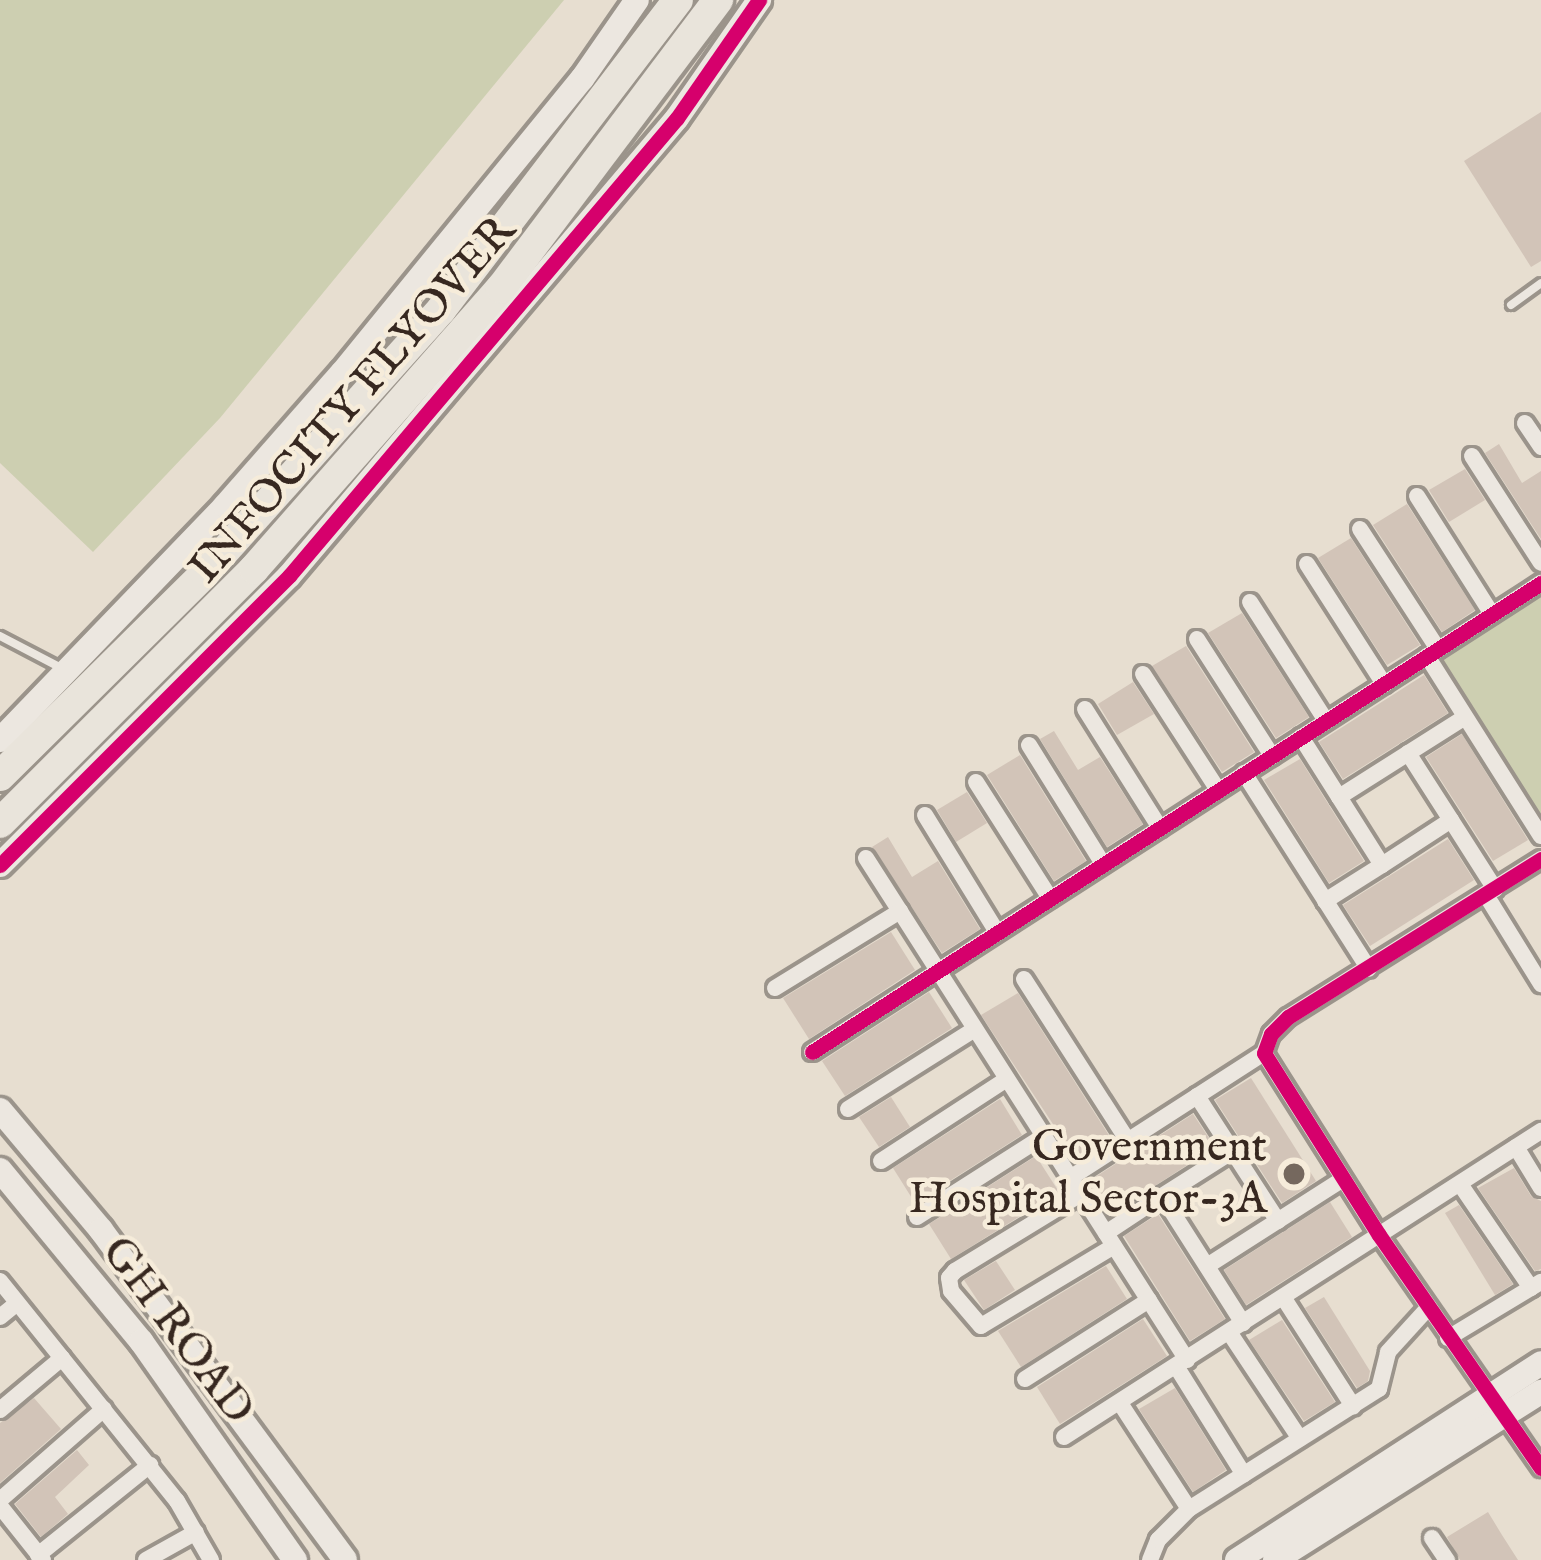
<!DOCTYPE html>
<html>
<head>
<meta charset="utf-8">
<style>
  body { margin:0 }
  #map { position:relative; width:1541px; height:1560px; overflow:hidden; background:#e7ded0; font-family:"IM FELL English",serif }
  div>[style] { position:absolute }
  .green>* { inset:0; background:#cdcfb1 }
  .building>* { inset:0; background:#d2c4b8 }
  .roads { filter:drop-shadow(3px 0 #9b948b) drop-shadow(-3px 0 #9b948b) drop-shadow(0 3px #9b948b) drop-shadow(0 -3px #9b948b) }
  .lane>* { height:8px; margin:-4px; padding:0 4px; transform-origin:4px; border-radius:4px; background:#ece7e0 }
  .street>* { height:16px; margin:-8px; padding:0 8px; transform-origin:8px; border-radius:8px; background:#ece7e0 }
  .secondary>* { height:24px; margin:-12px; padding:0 12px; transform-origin:12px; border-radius:12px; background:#ece7e0 }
  .highway>* { height:30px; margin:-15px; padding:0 15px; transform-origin:15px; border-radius:15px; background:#e9e4db }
  .cycleway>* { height:15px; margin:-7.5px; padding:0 7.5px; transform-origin:7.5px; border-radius:7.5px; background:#d6006c }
  .dots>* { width:33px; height:33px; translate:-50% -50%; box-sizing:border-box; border:6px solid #f6ecda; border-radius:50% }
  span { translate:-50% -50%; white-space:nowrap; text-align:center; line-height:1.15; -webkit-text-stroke:9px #f6ecda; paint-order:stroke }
  .street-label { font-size:45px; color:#372820 }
  .poi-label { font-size:45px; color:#372820 }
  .right { translate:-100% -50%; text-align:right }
</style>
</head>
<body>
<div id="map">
  <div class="green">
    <div style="clip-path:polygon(0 0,564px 0,220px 418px,93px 552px,0 463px)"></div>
    <div style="clip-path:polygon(1541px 595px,1541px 815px,1440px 661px)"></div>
  </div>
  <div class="building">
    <div style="clip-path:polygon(1541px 112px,1541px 261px,1531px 267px,1464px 161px)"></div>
    <div style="clip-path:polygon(1499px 444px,1522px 483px,1541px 471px,1541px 539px,1485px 453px)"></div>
    <div style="clip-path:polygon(1465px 469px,1485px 500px,1449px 522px,1429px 490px)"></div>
    <div style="clip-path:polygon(1407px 504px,1475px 610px,1442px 632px,1373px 525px)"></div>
    <div style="clip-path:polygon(1351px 538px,1420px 645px,1387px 665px,1318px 558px)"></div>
    <div style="clip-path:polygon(1242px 613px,1309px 717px,1276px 738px,1208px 633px)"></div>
    <div style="clip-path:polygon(1186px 646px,1254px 752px,1222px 772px,1152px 666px)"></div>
    <div style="clip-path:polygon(1424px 675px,1448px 713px,1343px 779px,1319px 742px)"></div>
    <div style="clip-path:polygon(1133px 682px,1154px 714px,1117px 735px,1098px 704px)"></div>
    <div style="clip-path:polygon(1054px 731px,1078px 770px,1100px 757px,1143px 824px,1107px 847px,1040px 739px)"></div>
    <div style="clip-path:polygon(1462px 734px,1528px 840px,1493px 861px,1426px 757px)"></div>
    <div style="clip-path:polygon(1020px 755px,1086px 861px,1054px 881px,987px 775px)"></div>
    <div style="clip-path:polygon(1300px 759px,1364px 861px,1329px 883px,1264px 780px)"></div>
    <div style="clip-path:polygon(967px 792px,987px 823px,956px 842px,937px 810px)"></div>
    <div style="clip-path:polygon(888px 837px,912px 877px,938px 861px,980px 929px,942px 953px,872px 847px)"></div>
    <div style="clip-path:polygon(1448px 839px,1474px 880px,1370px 946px,1343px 905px)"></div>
    <div style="clip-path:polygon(891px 932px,915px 970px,809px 1039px,783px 998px)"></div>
    <div style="clip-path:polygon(929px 992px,952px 1028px,845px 1096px,822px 1061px)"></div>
    <div style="clip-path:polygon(1018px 993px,1110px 1137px,1076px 1159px,981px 1015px)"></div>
    <div style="clip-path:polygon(1251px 1078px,1316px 1181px,1282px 1203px,1215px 1100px)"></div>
    <div style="clip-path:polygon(891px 1097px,910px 1127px,879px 1147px,859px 1117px)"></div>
    <div style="clip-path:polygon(1000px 1099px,1022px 1135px,915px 1203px,893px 1168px)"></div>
    <div style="clip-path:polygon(1193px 1114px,1215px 1147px,1110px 1215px,1089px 1181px)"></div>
    <div style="clip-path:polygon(1036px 1156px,1059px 1192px,951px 1259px,929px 1224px)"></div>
    <div style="clip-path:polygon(1514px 1168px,1531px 1196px,1541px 1201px,1541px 1269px,1535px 1271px,1478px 1188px)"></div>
    <div style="clip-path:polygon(1330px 1202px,1352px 1237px,1246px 1305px,1224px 1270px)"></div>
    <div style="clip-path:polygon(1459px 1205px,1513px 1284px,1495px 1295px,1445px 1213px)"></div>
    <div style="clip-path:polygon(1158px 1214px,1225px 1319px,1190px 1341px,1124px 1236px)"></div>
    <div style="clip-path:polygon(996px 1261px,1015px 1290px,984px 1310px,964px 1280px)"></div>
    <div style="clip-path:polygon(1106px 1266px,1127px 1299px,1021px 1367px,998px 1331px)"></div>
    <div style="clip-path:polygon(1324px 1297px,1370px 1371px,1368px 1381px,1357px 1388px,1305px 1308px)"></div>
    <div style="clip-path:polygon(1143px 1319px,1167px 1356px,1060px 1424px,1037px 1387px)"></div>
    <div style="clip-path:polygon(1282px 1320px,1335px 1402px,1304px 1421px,1249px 1340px)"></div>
    <div style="clip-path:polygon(1175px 1388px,1226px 1470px,1193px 1492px,1139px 1409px)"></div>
    <div style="clip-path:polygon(34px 1398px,61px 1429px,0 1483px,0 1423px)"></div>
    <div style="clip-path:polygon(77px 1450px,89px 1465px,55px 1497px,68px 1514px,41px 1537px,15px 1504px)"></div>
    <div style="clip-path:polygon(1488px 1512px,1502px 1535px,1518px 1560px,1460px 1560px,1447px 1537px)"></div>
  </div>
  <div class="roads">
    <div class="lane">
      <div style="left:1511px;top:305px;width:37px;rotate:-36deg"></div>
      <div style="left:0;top:636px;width:71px;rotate:27.6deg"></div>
    </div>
    <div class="street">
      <div style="left:1525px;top:423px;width:29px;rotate:56deg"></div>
      <div style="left:1472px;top:456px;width:127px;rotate:57.2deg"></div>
      <div style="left:1417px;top:496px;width:140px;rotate:57.6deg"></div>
      <div style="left:1360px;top:529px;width:143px;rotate:57deg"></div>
      <div style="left:1307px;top:564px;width:143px;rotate:57.3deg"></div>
      <div style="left:1250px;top:602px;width:141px;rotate:57.4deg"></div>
      <div style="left:1197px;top:639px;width:139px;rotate:57.3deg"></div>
      <div style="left:1427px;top:656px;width:213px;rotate:57.7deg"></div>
      <div style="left:1143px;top:674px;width:138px;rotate:57.1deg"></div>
      <div style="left:1085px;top:709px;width:141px;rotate:57.8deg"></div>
      <div style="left:1301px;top:737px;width:71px;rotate:57.7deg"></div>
      <div style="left:1339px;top:797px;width:149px;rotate:-32.4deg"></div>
      <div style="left:1029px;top:745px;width:140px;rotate:58.1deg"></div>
      <div style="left:1408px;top:753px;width:80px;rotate:57.3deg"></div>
      <div style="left:1244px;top:773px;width:232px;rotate:57.5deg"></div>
      <div style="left:976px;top:782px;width:138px;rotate:57.5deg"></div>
      <div style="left:925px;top:815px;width:137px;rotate:58.4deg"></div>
      <div style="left:866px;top:858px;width:596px;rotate:57.4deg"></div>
      <div style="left:1541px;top:859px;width:298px;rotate:148deg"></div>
      <div style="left:1288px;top:1017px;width:24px;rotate:135deg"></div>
      <div style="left:1271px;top:1034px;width:20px;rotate:110deg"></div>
      <div style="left:1264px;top:1053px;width:215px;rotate:57.7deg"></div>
      <div style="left:1379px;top:1235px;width:284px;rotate:55.2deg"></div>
      <div style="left:1382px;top:865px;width:82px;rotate:-33.1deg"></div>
      <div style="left:1451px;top:820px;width:82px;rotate:57.5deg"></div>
      <div style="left:1486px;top:895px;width:105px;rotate:58.3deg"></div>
      <div style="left:1325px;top:901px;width:67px;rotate:-32.3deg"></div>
      <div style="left:1382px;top:865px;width:80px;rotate:-122.3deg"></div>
      <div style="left:1024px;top:979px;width:193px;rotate:57.3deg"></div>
      <div style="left:775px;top:988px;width:147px;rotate:-31.6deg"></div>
      <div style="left:812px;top:1052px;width:867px;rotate:-32.76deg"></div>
      <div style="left:1197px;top:1096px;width:149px;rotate:57.1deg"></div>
      <div style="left:848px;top:1109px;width:150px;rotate:-32.2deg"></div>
      <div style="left:1516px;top:1147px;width:48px;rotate:58.6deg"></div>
      <div style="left:881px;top:1161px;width:150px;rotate:-33.1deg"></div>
      <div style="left:1070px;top:1178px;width:231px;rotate:-32.8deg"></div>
      <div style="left:1460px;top:1184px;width:126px;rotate:55.7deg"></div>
      <div style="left:1081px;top:1194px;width:148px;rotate:148.6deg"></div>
      <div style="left:955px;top:1271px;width:9px;rotate:131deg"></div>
      <div style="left:949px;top:1278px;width:13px;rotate:81deg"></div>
      <div style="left:951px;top:1291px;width:46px;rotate:49.4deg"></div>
      <div style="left:981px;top:1326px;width:155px;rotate:-31deg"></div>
      <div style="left:1162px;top:1196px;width:84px;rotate:-32.4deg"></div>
      <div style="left:917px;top:1217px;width:151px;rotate:-32.5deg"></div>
      <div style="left:1106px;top:1233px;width:67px;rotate:-33.5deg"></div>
      <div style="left:1162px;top:1196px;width:151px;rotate:57.5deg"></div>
      <div style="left:1207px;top:1266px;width:161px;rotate:-32.6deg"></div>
      <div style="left:0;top:1281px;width:282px;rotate:51.2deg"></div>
      <div style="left:177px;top:1501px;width:68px;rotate:60deg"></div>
      <div style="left:1283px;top:1297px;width:130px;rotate:57.3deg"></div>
      <div style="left:0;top:1317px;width:22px;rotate:-39deg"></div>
      <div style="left:1229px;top:1332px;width:128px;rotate:56.4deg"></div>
      <div style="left:1448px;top:1338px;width:109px;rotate:-31.1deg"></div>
      <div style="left:1176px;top:1366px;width:128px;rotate:58deg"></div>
      <div style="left:1025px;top:1379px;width:147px;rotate:-32.5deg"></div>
      <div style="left:1120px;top:1403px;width:126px;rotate:56.9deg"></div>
      <div style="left:0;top:1410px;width:81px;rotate:-40deg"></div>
      <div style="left:1064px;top:1437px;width:567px;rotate:-32.68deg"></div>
      <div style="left:0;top:1500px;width:138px;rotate:-41.2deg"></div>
      <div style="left:0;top:1506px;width:69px;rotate:51.5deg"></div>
      <div style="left:1432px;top:1538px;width:27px;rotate:56deg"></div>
      <div style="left:38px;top:1555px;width:144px;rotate:-38.8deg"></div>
      <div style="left:146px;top:1560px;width:57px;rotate:-29.2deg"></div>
      <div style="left:1150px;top:1560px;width:22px;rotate:-68deg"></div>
      <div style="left:1158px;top:1540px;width:44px;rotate:-45deg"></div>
      <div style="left:1189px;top:1509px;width:225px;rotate:-32.3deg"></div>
      <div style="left:1379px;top:1389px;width:38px;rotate:-76deg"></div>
      <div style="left:1388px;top:1352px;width:59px;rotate:-47.7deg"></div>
    </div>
    <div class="secondary">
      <div style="left:0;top:740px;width:325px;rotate:-46.1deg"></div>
      <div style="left:225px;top:506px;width:177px;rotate:-48.7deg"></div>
      <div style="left:342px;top:373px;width:380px;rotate:-50.8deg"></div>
      <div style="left:582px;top:79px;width:96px;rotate:-55.2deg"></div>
      <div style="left:0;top:865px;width:409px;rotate:-45deg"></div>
      <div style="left:289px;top:576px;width:600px;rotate:-49.73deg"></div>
      <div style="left:677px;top:118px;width:144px;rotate:-55.2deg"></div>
      <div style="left:0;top:1110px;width:157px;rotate:49.9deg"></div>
      <div style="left:101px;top:1230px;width:410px;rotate:53.5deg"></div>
      <div style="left:0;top:1170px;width:222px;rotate:50.5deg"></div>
      <div style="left:141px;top:1341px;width:268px;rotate:54.9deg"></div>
      <div style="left:1237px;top:1560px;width:362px;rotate:-32.9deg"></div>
      <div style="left:1275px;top:1560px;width:315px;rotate:-32.3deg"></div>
    </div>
    <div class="highway">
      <div style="left:0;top:776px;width:289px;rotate:-44.7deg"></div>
      <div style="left:205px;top:573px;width:353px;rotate:-48.1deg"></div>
      <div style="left:441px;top:310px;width:390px;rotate:-52.6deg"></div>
      <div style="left:0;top:823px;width:359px;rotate:-45deg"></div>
      <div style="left:254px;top:569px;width:374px;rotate:-48.7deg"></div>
      <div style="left:501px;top:288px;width:361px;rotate:-53deg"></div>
    </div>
  </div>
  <div class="cycleway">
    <div style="left:1541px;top:859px;width:298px;rotate:148deg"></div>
    <div style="left:1288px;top:1017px;width:24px;rotate:135deg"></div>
    <div style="left:1271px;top:1034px;width:20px;rotate:110deg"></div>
    <div style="left:1264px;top:1053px;width:215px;rotate:57.7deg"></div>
    <div style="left:1379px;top:1235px;width:284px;rotate:55.2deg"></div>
    <div style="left:0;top:865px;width:409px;rotate:-45deg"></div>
    <div style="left:289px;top:576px;width:600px;rotate:-49.73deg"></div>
    <div style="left:677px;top:118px;width:144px;rotate:-55.2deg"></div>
    <div style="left:812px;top:1052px;width:867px;rotate:-32.76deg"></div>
  </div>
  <div class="dots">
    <div style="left:1294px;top:1174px;background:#75685e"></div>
  </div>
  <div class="street-label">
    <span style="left:353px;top:400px;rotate:-49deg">INFOCITY FLYOVER</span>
    <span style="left:177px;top:1331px;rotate:53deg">GH ROAD</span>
  </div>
  <div class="poi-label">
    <span class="right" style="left:1267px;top:1174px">Government<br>Hospital Sector-3A</span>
  </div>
</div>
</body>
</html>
